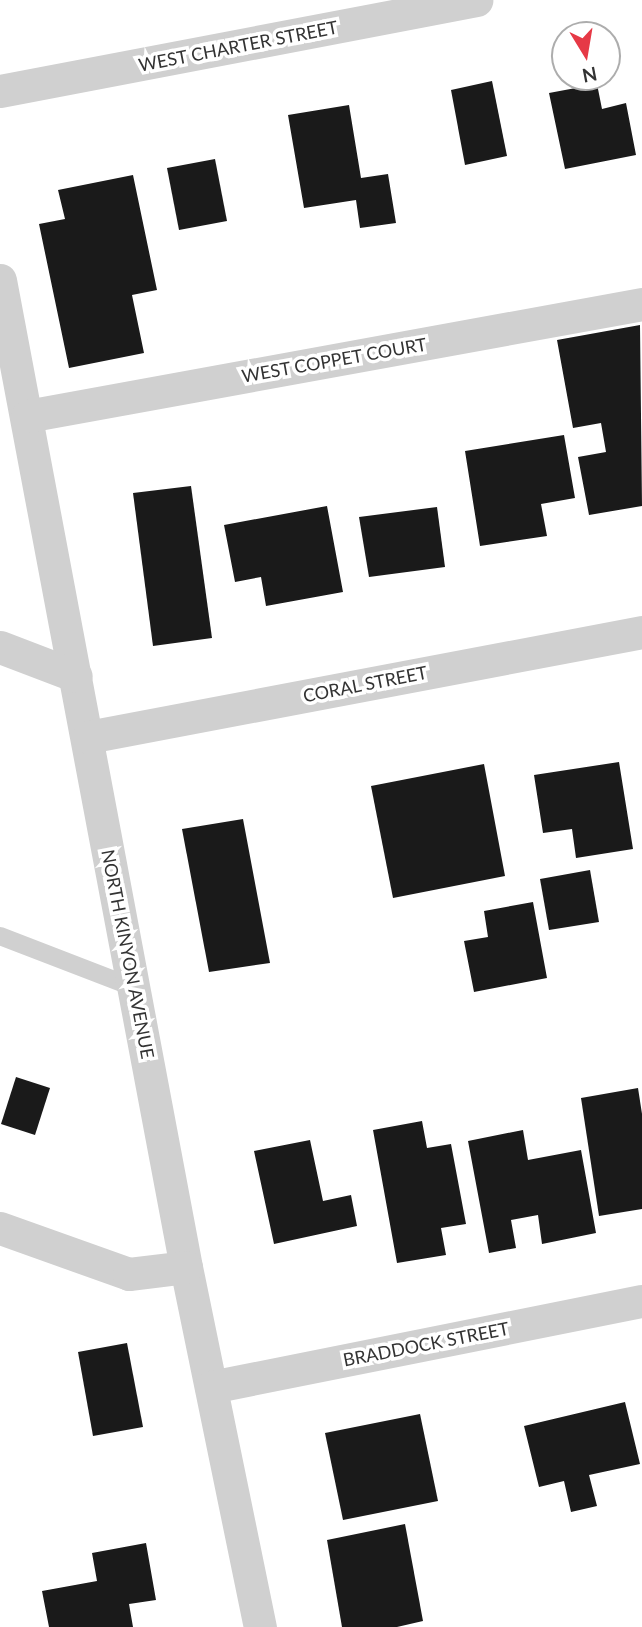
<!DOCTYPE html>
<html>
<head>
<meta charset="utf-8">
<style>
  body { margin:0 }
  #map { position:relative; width:642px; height:1627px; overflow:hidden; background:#fff; font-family:Lato,sans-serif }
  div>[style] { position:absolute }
  .building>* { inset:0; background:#1a1a1a }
  .lane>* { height:18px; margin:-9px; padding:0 9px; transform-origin:9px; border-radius:9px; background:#d0d0d0 }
  .street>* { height:33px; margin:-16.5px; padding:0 16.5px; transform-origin:16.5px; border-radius:16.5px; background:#d0d0d0 }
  span { translate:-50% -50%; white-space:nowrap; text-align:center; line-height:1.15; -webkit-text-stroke:7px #fff; paint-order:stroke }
  .street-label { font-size:18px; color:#333 }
  .north { position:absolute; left:551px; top:21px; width:70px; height:70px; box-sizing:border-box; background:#fff; border:2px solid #adadad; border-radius:50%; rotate:169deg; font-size:19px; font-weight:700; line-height:28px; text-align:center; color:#333 }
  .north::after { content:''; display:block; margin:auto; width:24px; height:32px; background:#e63946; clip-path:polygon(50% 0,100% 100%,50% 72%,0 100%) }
</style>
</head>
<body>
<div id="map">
  <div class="building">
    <div style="clip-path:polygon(492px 81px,507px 156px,465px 165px,451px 90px)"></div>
    <div style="clip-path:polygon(597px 84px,602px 109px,626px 103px,636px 155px,565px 169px,549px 93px)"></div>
    <div style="clip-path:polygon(349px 105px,361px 178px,388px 174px,396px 223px,360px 228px,356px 200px,304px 208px,288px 115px)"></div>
    <div style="clip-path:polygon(215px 159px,227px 221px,179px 230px,167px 168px)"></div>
    <div style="clip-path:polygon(133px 175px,157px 290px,132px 295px,144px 353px,69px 368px,39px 224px,65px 219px,58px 190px)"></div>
    <div style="clip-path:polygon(640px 325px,642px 506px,589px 515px,578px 457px,606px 452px,601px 423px,573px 428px,557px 340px)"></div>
    <div style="clip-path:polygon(564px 435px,575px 498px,541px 504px,547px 536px,480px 546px,465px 451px)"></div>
    <div style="clip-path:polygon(191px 486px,212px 638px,153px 646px,133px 493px)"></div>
    <div style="clip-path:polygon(327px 506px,343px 592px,266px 606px,261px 577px,235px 582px,224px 525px)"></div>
    <div style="clip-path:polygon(437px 507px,445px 567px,369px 577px,359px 517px)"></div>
    <div style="clip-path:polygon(619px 762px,633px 849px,576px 858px,572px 829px,543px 833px,534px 775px)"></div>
    <div style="clip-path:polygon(484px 764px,505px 876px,393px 898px,371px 786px)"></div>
    <div style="clip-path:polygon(243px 819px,270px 963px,209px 972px,182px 829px)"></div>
    <div style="clip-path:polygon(590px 870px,599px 922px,549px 930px,540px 879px)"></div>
    <div style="clip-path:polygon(533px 902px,547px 978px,474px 992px,464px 941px,488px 937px,484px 911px)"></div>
    <div style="clip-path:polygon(16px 1077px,50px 1088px,35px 1135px,1px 1124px)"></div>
    <div style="clip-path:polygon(638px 1088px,642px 1114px,642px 1209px,599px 1216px,581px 1098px)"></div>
    <div style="clip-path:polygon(422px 1121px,427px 1148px,451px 1144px,466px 1224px,441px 1228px,446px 1255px,397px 1263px,373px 1130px)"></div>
    <div style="clip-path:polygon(523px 1130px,528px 1160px,581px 1150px,596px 1233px,542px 1244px,538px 1215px,511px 1220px,516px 1248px,489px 1253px,468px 1141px)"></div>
    <div style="clip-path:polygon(310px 1140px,323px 1201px,351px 1195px,357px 1226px,274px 1244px,254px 1151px)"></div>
    <div style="clip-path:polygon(127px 1343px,143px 1427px,93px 1436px,78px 1352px)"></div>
    <div style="clip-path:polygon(625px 1402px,640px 1464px,589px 1475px,597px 1506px,571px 1512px,564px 1481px,539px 1487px,524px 1426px)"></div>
    <div style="clip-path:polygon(420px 1414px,438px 1501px,343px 1520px,325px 1433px)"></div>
    <div style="clip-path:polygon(405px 1524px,423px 1621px,397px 1627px,342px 1627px,327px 1540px)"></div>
    <div style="clip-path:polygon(146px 1543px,156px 1600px,129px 1604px,133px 1627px,49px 1627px,42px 1591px,97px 1581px,92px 1553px)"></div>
  </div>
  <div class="lane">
    <div style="left:0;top:936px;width:145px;rotate:21.1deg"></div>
  </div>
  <div class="street">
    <div style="left:0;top:91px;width:485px;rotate:-10.8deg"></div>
    <div style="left:0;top:280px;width:1004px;rotate:79.33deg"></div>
    <div style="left:186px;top:1267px;width:368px;rotate:78.4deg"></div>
    <div style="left:27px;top:416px;width:625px;rotate:-10.32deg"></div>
    <div style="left:0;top:647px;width:81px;rotate:20.9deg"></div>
    <div style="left:88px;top:737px;width:564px;rotate:-10.73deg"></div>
    <div style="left:0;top:1228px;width:137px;rotate:19.6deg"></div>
    <div style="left:129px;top:1274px;width:57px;rotate:-7deg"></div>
    <div style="left:211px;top:1387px;width:439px;rotate:-11.3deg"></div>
  </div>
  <div class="street-label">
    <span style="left:238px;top:46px;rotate:-11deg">WEST CHARTER STREET</span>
    <span style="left:334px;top:360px;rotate:-10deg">WEST COPPET COURT</span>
    <span style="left:365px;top:684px;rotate:-11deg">CORAL STREET</span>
    <span style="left:128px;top:954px;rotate:79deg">NORTH KINYON AVENUE</span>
    <span style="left:426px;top:1344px;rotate:-11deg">BRADDOCK STREET</span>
  </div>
  <div class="north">N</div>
</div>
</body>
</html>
